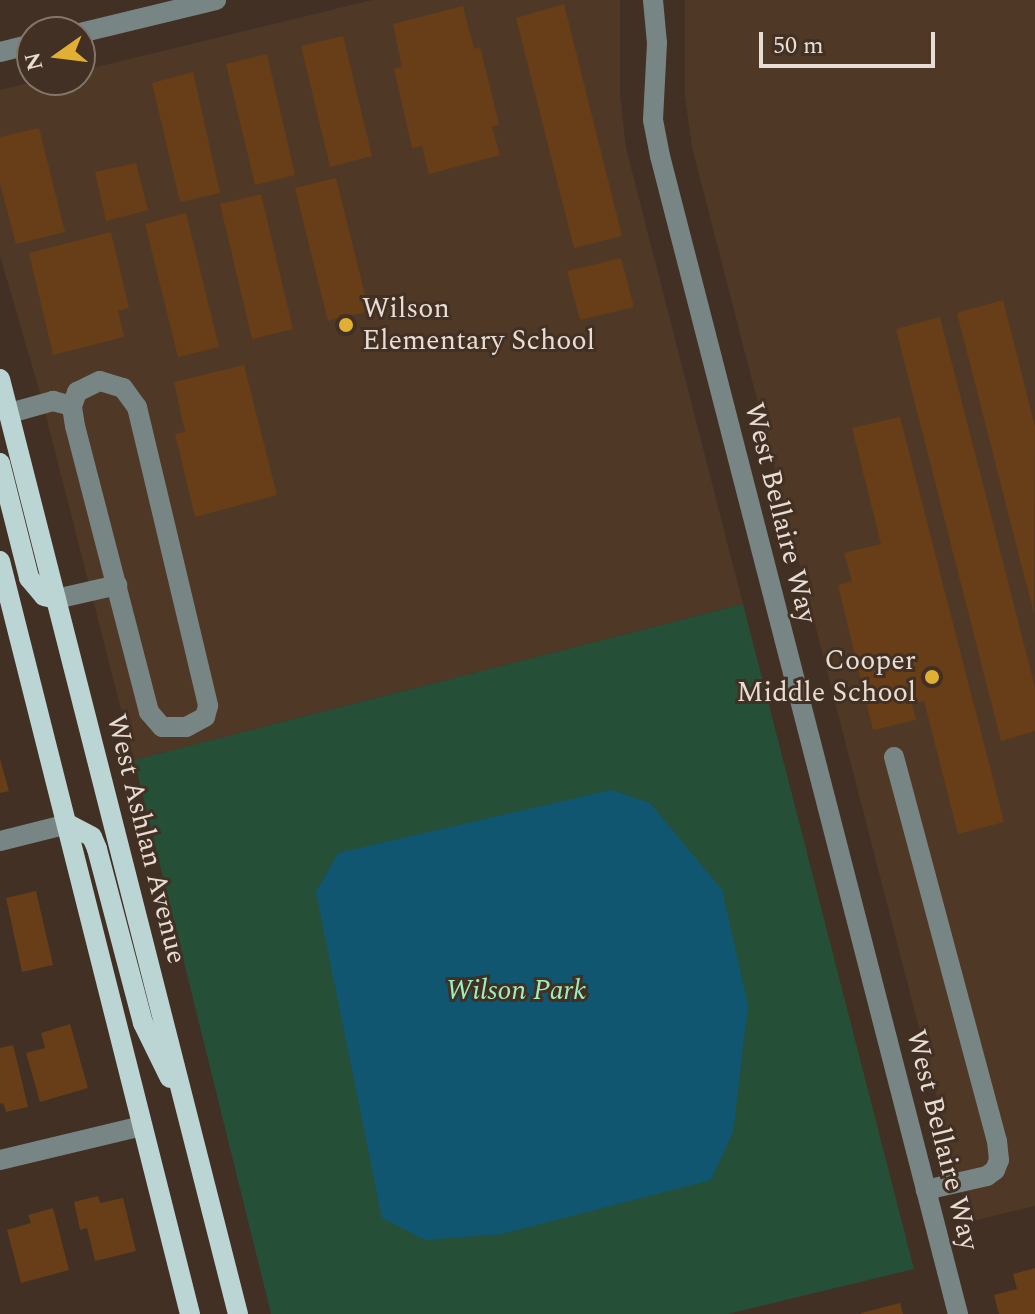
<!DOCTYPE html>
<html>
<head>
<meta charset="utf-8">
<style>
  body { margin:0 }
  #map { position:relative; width:1035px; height:1314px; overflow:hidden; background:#413023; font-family:Spectral,serif }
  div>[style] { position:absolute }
  .built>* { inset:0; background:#4f3926 }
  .green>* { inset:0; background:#254f37 }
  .water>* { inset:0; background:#115671 }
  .building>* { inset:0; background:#673e17 }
  .minor>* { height:20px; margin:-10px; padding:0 10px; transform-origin:10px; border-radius:10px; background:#788585 }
  .major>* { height:20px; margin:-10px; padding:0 10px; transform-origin:10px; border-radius:10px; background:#bbd5d5 }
  .dots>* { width:22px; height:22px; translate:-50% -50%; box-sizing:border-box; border:4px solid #413023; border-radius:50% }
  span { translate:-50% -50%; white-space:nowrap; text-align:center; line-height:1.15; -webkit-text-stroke:6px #413023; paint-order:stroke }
  .poi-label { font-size:28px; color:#e8ddd4 }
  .left { translate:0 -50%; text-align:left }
  .right { translate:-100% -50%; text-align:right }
  .street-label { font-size:28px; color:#e8ddd4 }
  .park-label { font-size:28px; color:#9befbd; font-style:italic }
  .north { position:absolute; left:16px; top:16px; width:80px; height:80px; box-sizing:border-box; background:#413023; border:2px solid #84756a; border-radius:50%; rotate:256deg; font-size:22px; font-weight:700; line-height:32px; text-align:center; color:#e8ddd4 }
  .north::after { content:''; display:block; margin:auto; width:28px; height:36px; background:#e1af34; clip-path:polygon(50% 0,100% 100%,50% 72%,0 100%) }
  .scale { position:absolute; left:759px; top:32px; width:176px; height:36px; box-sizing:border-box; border:4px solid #e8ddd4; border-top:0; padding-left:10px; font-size:24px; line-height:28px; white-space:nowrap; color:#e8ddd4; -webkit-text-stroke:6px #413023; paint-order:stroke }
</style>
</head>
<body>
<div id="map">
  <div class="built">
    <div style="clip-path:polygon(372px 0,620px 0,620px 94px,626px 148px,743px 604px,134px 760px,40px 393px,0 256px,0 90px,42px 80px,80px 80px,80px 71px)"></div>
    <div style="clip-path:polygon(685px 0,1035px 0,1035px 1206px,969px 1222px,692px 147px,685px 97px)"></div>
  </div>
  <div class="green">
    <div style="clip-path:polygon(743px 604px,914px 1269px,728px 1314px,271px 1314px,134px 760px)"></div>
  </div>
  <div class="water">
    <div style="clip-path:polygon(611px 790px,650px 803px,722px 890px,748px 1005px,733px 1132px,711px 1180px,502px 1234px,425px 1240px,382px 1218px,316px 892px,338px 853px)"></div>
  </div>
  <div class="building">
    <div style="clip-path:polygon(564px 4px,622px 236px,574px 248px,516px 18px)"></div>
    <div style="clip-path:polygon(463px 6px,474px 49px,480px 47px,499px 124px,492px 127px,500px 155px,429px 174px,422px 146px,412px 148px,394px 69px,402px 67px,393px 24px)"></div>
    <div style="clip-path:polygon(343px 36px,372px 156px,330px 167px,301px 46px)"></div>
    <div style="clip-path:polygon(267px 54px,295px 175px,255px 185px,226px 64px)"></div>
    <div style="clip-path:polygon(193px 72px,220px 193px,180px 202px,152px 83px)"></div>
    <div style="clip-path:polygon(39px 128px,65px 232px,16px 244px,0 184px,0 137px)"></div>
    <div style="clip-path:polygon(136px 163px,148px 210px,106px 221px,95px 172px)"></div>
    <div style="clip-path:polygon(336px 178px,369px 311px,328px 321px,295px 188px)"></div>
    <div style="clip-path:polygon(261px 194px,293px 329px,252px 339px,220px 204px)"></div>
    <div style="clip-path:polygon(186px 213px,219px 347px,178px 357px,145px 224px)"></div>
    <div style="clip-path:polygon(111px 232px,129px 308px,118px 311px,124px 337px,53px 355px,29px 253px)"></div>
    <div style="clip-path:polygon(621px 258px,634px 307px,580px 320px,567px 271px)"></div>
    <div style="clip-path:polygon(1003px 300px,1035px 427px,1034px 614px,957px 313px)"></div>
    <div style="clip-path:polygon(940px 317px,1035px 687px,1035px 731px,1001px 741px,896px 329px)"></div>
    <div style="clip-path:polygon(244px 365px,277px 495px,195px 517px,175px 434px,185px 432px,174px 382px)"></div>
    <div style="clip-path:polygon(900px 417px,1004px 822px,958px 834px,924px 701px,912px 704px,916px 720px,873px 730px,838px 585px,852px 581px,844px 553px,881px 544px,852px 428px)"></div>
    <div style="clip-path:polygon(0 759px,9px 791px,0 793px)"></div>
    <div style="clip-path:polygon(36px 891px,53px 965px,22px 972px,6px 898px)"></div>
    <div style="clip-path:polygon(70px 1024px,88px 1088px,40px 1102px,26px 1053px,45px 1048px,41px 1033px)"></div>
    <div style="clip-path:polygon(13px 1045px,28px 1107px,6px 1112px,3px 1103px,0 1104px,0 1048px)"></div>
    <div style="clip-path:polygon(98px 1196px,100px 1203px,123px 1198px,136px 1251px,95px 1261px,87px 1228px,80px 1230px,74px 1202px)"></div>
    <div style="clip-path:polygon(53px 1208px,69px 1270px,21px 1283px,7px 1230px,31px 1223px,28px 1215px)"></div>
    <div style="clip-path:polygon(1035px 1268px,1035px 1314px,999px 1314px,994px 1295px,1017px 1289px,1013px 1274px)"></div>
    <div style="clip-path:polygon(900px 1303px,903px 1314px,861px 1314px,861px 1313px)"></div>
  </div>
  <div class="minor">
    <div style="left:653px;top:0;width:43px;rotate:84.7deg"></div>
    <div style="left:657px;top:43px;width:77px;rotate:93deg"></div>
    <div style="left:653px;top:120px;width:37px;rotate:79deg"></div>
    <div style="left:660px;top:156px;width:1196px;rotate:75.57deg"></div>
    <div style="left:80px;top:33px;width:140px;rotate:-13.6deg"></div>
    <div style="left:0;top:52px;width:33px;rotate:-14deg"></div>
    <div style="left:100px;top:381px;width:24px;rotate:17deg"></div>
    <div style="left:123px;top:388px;width:24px;rotate:54deg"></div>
    <div style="left:137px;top:407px;width:307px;rotate:76.6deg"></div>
    <div style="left:208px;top:706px;width:11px;rotate:105deg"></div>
    <div style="left:205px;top:717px;width:21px;rotate:152deg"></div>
    <div style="left:186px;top:727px;width:24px;rotate:180deg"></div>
    <div style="left:162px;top:727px;width:20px;rotate:-131deg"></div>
    <div style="left:149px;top:712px;width:295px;rotate:-104.5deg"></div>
    <div style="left:75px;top:426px;width:20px;rotate:-99deg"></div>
    <div style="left:72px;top:406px;width:15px;rotate:-70deg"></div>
    <div style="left:77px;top:392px;width:25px;rotate:-26deg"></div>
    <div style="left:10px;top:413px;width:45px;rotate:-15.6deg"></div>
    <div style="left:53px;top:401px;width:20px;rotate:15deg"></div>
    <div style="left:56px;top:599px;width:63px;rotate:-12.9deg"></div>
    <div style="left:894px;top:757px;width:398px;rotate:75deg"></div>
    <div style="left:997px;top:1141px;width:19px;rotate:84deg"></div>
    <div style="left:999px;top:1160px;width:11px;rotate:112deg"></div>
    <div style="left:995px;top:1170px;width:10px;rotate:143deg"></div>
    <div style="left:987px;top:1176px;width:63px;rotate:167.1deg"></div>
    <div style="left:0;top:841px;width:70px;rotate:-14deg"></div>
    <div style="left:0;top:1160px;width:146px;rotate:-13.5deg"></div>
  </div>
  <div class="major">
    <div style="left:0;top:379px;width:965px;rotate:75.72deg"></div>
    <div style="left:0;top:463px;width:119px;rotate:75.8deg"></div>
    <div style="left:29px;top:578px;width:23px;rotate:50deg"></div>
    <div style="left:44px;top:596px;width:12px;rotate:14deg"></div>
    <div style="left:0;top:561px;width:777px;rotate:75.84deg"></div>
    <div style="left:68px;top:824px;width:27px;rotate:28deg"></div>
    <div style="left:92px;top:837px;width:13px;rotate:67deg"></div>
    <div style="left:97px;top:849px;width:180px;rotate:75.2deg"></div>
    <div style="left:143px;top:1023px;width:61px;rotate:63.9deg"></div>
  </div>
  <div class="dots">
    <div style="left:346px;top:325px;background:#e1af34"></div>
    <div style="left:932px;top:677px;background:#e1af34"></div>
  </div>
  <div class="poi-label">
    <span class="left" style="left:362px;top:325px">Wilson<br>Elementary School</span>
    <span class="right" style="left:916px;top:677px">Cooper<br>Middle School</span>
  </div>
  <div class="street-label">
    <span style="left:780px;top:513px;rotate:76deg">West Bellaire Way</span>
    <span style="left:146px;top:839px;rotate:76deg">West Ashlan Avenue</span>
    <span style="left:942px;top:1140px;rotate:76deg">West Bellaire Way</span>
  </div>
  <div class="park-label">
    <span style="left:516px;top:991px">Wilson Park</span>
  </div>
  <div class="north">N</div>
  <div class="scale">50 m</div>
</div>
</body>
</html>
